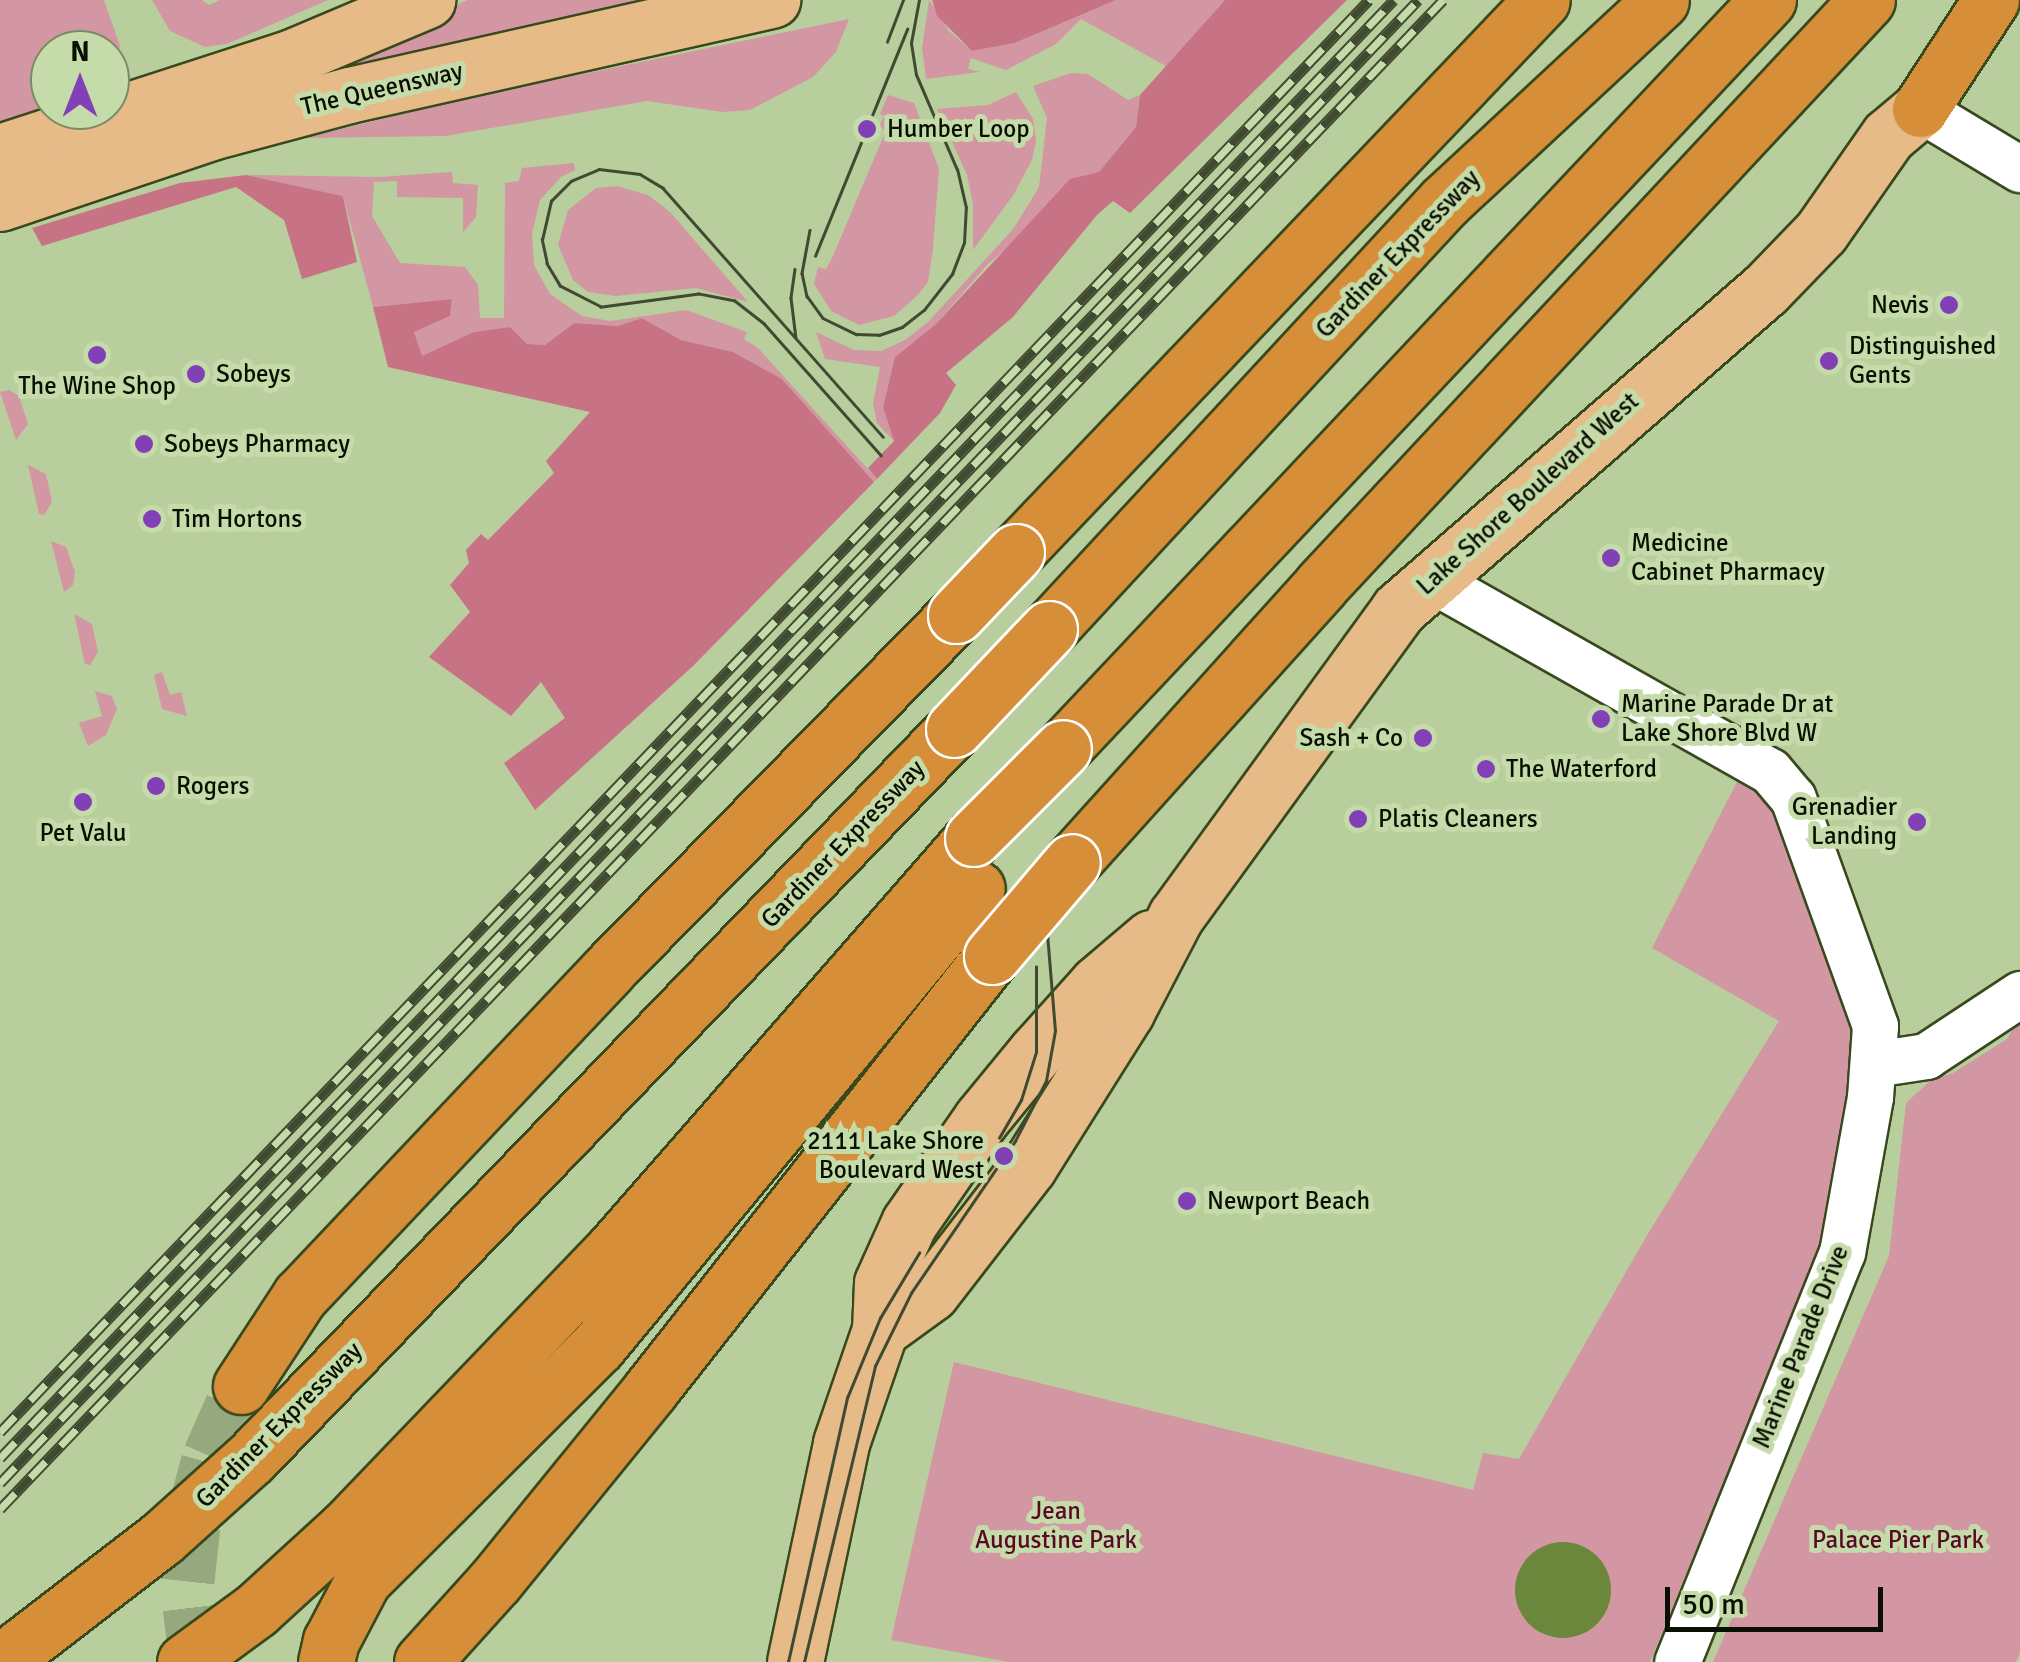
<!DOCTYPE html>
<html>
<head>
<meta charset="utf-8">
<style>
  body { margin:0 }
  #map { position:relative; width:2020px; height:1662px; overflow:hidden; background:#b9ce9d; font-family:Signika,sans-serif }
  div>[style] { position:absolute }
  .green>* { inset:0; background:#d297a2 }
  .forest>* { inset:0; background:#c87385 }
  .water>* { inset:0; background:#6a873b }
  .round { border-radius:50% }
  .highway-tunnel>* { height:55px; margin-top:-27.5px; transform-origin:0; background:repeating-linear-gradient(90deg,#96a87e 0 55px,transparent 0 83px) }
  .roads { filter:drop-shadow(2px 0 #38491d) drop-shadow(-2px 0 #38491d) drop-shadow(0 2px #38491d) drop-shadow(0 -2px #38491d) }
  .minor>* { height:45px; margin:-22.5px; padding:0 22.5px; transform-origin:22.5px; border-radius:22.5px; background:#fff }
  .major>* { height:55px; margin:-27.5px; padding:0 27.5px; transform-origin:27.5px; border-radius:27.5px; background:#e6bb88 }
  .highway>* { height:55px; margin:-27.5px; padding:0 27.5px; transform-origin:27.5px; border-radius:27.5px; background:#d68e38 }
  .tram>* { height:2.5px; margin:-1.25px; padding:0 1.25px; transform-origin:1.25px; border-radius:1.25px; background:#3f4a31 }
  .rail>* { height:11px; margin-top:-5.5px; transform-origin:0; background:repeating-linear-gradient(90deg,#c6dbaa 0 22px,#3f4a31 0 44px); box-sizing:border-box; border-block:2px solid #3f4a31 }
  .bridges { filter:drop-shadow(2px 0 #fff) drop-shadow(-2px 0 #fff) drop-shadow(0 2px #fff) drop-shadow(0 -2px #fff) }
  .highway-bridge>* { height:55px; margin:-27.5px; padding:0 27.5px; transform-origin:27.5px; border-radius:27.5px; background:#d68e38 }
  .dots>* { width:28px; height:28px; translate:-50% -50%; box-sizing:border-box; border:5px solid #c6dbaa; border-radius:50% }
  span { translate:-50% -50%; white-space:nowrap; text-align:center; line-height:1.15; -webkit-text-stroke:10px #c6dbaa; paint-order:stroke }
  .street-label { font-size:25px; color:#091002 }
  .poi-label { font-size:25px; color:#091002 }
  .left { translate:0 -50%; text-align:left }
  .right { translate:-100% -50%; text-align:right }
  .park-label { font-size:25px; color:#580925 }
  .north { position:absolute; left:30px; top:30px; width:100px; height:100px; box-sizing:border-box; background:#c6dbaa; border:2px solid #7a8a67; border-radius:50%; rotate:0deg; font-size:28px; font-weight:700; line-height:40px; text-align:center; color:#091002 }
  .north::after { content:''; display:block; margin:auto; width:35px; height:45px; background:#8140b5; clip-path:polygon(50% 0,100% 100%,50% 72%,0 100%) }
  .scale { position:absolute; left:1665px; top:1587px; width:218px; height:45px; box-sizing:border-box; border:5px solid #091002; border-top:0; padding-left:12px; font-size:30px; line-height:35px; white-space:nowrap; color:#091002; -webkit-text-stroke:8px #c6dbaa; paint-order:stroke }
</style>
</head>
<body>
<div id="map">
  <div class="green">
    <div style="clip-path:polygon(0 0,104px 0,120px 46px,110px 83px,110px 50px,50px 50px,50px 105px,0 122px)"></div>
    <div style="clip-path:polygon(152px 0,202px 0,209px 5px,220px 0,328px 0,227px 44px,205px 47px,170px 31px)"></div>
    <div style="clip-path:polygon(468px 0,693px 0,222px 103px)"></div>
    <div style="clip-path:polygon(929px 0,949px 31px,972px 51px,1015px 43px,1116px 0,1225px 0,1166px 66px,1081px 19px,1056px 44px,1006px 70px,971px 58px,968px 69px,980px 72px,926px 79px,922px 48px)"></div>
    <div style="clip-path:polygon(849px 19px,836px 52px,813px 77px,750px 110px,723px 112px,647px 101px,446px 136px,305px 138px,476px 96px)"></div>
    <div style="clip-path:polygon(1071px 73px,1088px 74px,1128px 100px,1140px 95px,1136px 127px,1099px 172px,988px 264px,936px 324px,895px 357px,883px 407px,894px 441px,877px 423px,873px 404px,880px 367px,825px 359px,816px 332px,854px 350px,881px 351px,905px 340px,929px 321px,1014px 228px,1039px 187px,1047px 118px,1033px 86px)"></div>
    <div style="clip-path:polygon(1016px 92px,1033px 119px,1036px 141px,1032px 160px,1014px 194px,973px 250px,973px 204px,967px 175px,937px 109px,988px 105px)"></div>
    <div style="clip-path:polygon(888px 95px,914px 103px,939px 169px,933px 249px,928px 282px,918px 295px,894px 316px,859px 325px,831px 311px,814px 284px,818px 267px,826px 269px,833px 256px,884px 135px,886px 130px,879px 127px,884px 116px,880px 114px)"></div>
    <div style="clip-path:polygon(574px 163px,575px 170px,561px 177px,540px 200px,532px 234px,534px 265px,550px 294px,582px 316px,610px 321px,686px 310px,747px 332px,744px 339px,758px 348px,877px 479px,874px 482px,782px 379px,733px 352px,681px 340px,642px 318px,618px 326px,574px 323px,545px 345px,527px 344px,510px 327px,474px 332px,422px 357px,414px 332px,450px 316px,452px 299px,373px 307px,343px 196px,246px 175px,379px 177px,452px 172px,453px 183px,478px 185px,476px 217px,463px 232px,463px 198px,397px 197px,397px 181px,374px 182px,372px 216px,400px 263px,465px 267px,478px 285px,480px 318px,504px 318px,505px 183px,519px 181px,522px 168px)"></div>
    <div style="clip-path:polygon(617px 186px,648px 195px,670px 212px,748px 302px,696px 288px,616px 296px,588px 292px,573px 280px,558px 245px,568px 210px,596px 188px)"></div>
    <div style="clip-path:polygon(9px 390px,19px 396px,28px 424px,16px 440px,0 392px)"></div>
    <div style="clip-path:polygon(28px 465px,46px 474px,52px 502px,44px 515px,39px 514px)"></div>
    <div style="clip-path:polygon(51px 541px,66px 547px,75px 572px,73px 585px,64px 592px)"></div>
    <div style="clip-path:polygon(74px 614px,92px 624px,98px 652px,90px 665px,85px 664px)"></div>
    <div style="clip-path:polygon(162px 672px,170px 695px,181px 692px,187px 716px,162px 709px,154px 675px)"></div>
    <div style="clip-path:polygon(95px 691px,112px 696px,117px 709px,106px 735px,88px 746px,79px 723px,102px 716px)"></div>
    <div style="clip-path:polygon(1739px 778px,1761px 789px,1776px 811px,1856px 1024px,1842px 1148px,1821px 1243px,1650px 1662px,1009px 1662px,891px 1640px,954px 1362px,1473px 1490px,1483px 1453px,1519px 1459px,1646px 1237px,1779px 1021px,1652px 948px)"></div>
    <div style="clip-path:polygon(2020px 1016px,2020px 1653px,2016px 1662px,1713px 1662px,1889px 1256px,1906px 1103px,1931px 1080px,1953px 1073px,2007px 1039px)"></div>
  </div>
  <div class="forest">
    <div style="clip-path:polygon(932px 0,1116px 0,1015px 43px,972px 51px,937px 16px)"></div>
    <div style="clip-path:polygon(1225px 0,1347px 0,1130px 213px,1113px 201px,1097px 215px,1013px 317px,946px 373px,956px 385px,940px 413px,877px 479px,868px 468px,894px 441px,883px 407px,895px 357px,936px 324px,1070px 179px,1099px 172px,1136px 127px,1140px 95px)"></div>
    <div style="clip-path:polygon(246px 175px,343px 196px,357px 262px,302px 279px,284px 220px,236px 187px,42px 246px,32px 228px,180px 183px)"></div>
    <div style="clip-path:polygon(452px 299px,450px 316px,414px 332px,422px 356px,474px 332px,510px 327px,527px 344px,545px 345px,574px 323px,618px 326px,642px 318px,681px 340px,733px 352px,782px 379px,874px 482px,693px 666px,535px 810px,504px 763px,565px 718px,541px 682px,511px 716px,429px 657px,470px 612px,450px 585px,469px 563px,466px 550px,481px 534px,488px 540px,554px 473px,546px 461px,590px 412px,388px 367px,373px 307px)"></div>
  </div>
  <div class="water">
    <div class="round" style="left:1515px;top:1542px;width:96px;height:96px"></div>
  </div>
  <div class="highway-tunnel">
    <div style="left:197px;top:1662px;width:82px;rotate:-97deg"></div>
    <div style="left:187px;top:1581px;width:66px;rotate:-83.9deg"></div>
    <div style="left:194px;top:1515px;width:61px;rotate:-74.8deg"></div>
    <div style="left:210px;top:1456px;width:77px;rotate:-66.1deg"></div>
  </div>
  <div class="roads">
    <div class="minor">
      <div style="left:1920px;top:109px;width:117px;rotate:31deg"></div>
      <div style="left:1432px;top:580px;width:388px;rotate:29.5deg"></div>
      <div style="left:1770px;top:771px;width:35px;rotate:50deg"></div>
      <div style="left:1793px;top:798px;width:242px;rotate:70.2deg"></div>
      <div style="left:1875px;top:1026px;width:71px;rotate:94deg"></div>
      <div style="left:1870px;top:1097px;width:158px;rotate:100.2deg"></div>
      <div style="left:1842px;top:1252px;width:442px;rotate:111.9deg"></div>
      <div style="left:1874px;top:1064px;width:53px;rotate:-8.7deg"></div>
      <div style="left:1926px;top:1056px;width:113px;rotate:-33.4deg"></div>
    </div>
    <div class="major">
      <div style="left:0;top:152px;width:307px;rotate:-18deg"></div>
      <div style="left:292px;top:57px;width:147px;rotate:-22.9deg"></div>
      <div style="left:0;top:203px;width:223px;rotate:-18.6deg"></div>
      <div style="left:211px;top:132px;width:143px;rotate:-15deg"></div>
      <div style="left:349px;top:95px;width:434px;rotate:-12.7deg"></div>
      <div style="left:880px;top:1330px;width:63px;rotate:-36deg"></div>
      <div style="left:931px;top:1293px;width:160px;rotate:-52.3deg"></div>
      <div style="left:1029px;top:1166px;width:182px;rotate:-57.8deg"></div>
      <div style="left:1126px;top:1012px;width:108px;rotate:-62.5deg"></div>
      <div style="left:1176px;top:916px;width:379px;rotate:-54deg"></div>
      <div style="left:1399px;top:609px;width:484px;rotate:-41.1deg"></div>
      <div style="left:1764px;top:291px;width:82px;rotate:-46deg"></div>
      <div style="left:1821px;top:232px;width:117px;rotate:-55.1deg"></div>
      <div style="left:1888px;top:136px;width:42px;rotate:-40.2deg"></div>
      <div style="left:795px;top:1662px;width:224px;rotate:-78.1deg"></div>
      <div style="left:841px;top:1443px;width:120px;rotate:-71deg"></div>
      <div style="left:880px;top:1330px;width:47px;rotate:-87.6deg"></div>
      <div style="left:882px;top:1283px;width:66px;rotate:-65.8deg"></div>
      <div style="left:909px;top:1223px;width:126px;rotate:-55.3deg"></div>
      <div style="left:981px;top:1119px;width:87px;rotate:-50.6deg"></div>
      <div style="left:1036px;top:1052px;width:91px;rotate:-48.1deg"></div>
      <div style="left:1097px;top:984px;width:71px;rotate:-40.4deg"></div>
    </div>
    <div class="highway">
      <div style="left:1920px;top:109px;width:130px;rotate:-56.9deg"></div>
      <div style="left:1016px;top:552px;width:762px;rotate:-46.38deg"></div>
      <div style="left:1049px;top:629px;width:582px;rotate:-47.23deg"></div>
      <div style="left:1444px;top:202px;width:296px;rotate:-42.9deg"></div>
      <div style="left:1063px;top:748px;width:1028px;rotate:-46.7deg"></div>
      <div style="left:1072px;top:862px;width:372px;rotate:-48deg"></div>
      <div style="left:1321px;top:585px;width:800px;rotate:-46.97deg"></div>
      <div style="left:241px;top:1386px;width:108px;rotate:-56.8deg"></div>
      <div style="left:300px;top:1296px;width:448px;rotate:-46.6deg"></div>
      <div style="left:608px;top:970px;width:497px;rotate:-45.6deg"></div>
      <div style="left:1px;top:1662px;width:202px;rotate:-37.6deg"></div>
      <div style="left:161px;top:1539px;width:122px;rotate:-42deg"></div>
      <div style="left:252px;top:1457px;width:1011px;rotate:-46.04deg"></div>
      <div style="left:185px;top:1662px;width:88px;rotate:-36.2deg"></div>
      <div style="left:256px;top:1610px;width:123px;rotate:-42.4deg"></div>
      <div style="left:347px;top:1527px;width:381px;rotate:-46.2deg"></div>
      <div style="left:611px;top:1252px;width:550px;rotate:-48.83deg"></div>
      <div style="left:326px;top:1662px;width:22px;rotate:-77deg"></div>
      <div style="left:331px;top:1641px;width:69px;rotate:-62.3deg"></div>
      <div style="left:363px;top:1580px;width:332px;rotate:-44.9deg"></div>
      <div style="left:598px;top:1346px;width:594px;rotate:-50.39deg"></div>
      <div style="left:422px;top:1662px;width:110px;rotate:-47.9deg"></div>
      <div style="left:496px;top:1580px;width:246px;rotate:-50.9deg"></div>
      <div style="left:651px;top:1389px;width:551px;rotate:-51.78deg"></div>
    </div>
  </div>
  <div class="tram">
    <div style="left:887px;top:42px;width:45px;rotate:-69.1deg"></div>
    <div style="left:810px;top:230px;width:44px;rotate:100.5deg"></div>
    <div style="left:802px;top:273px;width:24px;rotate:78deg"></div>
    <div style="left:807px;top:296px;width:27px;rotate:54deg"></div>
    <div style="left:823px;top:318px;width:37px;rotate:26deg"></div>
    <div style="left:856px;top:334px;width:23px;rotate:2deg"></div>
    <div style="left:879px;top:335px;width:24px;rotate:-19deg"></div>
    <div style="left:902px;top:327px;width:28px;rotate:-38deg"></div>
    <div style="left:924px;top:310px;width:46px;rotate:-52.1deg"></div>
    <div style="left:952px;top:274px;width:33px;rotate:-69deg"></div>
    <div style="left:964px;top:243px;width:35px;rotate:-87deg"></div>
    <div style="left:966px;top:208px;width:39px;rotate:-103deg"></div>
    <div style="left:957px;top:170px;width:103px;rotate:-113.3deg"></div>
    <div style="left:916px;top:75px;width:32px;rotate:-99deg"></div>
    <div style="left:911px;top:43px;width:44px;rotate:-79.5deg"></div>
    <div style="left:815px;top:256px;width:245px;rotate:-67.9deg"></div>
    <div style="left:795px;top:269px;width:29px;rotate:98deg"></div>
    <div style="left:791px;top:298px;width:40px;rotate:82.9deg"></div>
    <div style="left:881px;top:456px;width:176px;rotate:-131.6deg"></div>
    <div style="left:764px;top:324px;width:37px;rotate:-142deg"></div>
    <div style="left:735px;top:301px;width:37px;rotate:-169deg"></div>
    <div style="left:699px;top:294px;width:99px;rotate:172.4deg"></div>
    <div style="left:601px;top:307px;width:46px;rotate:-152.9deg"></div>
    <div style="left:560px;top:286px;width:26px;rotate:-121deg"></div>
    <div style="left:547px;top:264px;width:25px;rotate:-102deg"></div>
    <div style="left:542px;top:240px;width:40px;rotate:-77deg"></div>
    <div style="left:551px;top:201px;width:28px;rotate:-45deg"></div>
    <div style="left:571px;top:181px;width:30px;rotate:-23deg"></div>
    <div style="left:599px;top:169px;width:41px;rotate:7deg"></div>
    <div style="left:640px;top:174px;width:27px;rotate:31deg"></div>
    <div style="left:663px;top:188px;width:332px;rotate:48.5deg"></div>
    <div style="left:999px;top:1138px;width:44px;rotate:-59.9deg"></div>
    <div style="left:1021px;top:1100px;width:50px;rotate:-72.6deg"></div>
    <div style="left:1036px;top:1052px;width:85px;rotate:-90deg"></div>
    <div style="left:788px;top:1662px;width:271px;rotate:-77.4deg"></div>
    <div style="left:847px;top:1398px;width:87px;rotate:-67.6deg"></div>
    <div style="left:880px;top:1318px;width:76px;rotate:-59deg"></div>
    <div style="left:804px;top:1662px;width:304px;rotate:-76.5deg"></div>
    <div style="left:875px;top:1366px;width:81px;rotate:-63.7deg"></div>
    <div style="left:911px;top:1293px;width:184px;rotate:-55.6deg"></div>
    <div style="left:1015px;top:1141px;width:68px;rotate:-62.7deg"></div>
    <div style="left:1046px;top:1081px;width:51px;rotate:-79.8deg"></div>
    <div style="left:1055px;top:1031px;width:97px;rotate:-94.7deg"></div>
  </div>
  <div class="rail">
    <div style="left:0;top:1432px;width:1981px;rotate:-46.29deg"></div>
    <div style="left:0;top:1458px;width:2017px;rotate:-46.29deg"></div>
    <div style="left:0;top:1483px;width:2052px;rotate:-46.28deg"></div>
    <div style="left:0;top:1509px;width:2088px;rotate:-46.28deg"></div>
  </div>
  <div class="bridges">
    <div class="highway-bridge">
      <div style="left:956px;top:615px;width:87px;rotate:-46.4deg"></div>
      <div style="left:954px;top:729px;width:138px;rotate:-46.5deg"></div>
      <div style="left:973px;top:838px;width:127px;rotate:-45deg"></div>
      <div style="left:992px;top:956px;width:123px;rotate:-49.6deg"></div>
    </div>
  </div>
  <div class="dots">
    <div style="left:867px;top:129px;background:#8140b5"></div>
    <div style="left:1949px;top:305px;background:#8140b5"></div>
    <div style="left:97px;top:355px;background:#8140b5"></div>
    <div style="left:1829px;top:361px;background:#8140b5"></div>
    <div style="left:196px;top:374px;background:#8140b5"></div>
    <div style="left:144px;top:444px;background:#8140b5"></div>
    <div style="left:152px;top:519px;background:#8140b5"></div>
    <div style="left:1611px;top:558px;background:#8140b5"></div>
    <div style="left:1601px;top:719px;background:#8140b5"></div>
    <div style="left:1423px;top:738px;background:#8140b5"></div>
    <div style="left:1486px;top:769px;background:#8140b5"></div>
    <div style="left:156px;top:786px;background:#8140b5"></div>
    <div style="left:83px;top:802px;background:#8140b5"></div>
    <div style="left:1358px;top:819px;background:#8140b5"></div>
    <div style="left:1917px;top:822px;background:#8140b5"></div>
    <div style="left:1004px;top:1156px;background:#8140b5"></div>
    <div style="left:1187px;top:1201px;background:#8140b5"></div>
  </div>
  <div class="street-label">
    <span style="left:382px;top:89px;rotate:-13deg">The Queensway</span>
    <span style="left:1398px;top:254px;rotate:-46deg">Gardiner Expressway</span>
    <span style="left:1528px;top:494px;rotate:-42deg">Lake Shore Boulevard West</span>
    <span style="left:843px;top:844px;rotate:-46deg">Gardiner Expressway</span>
    <span style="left:1801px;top:1347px;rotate:-68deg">Marine Parade Drive</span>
    <span style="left:279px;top:1425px;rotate:-45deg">Gardiner Expressway</span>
  </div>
  <div class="poi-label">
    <span class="left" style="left:887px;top:129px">Humber Loop</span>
    <span class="right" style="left:1929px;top:305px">Nevis</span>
    <span class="left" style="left:1849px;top:361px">Distinguished<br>Gents</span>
    <span class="left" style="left:216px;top:374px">Sobeys</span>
    <span style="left:97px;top:386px">The Wine Shop</span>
    <span class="left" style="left:164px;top:444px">Sobeys Pharmacy</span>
    <span class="left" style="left:172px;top:519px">Tim Hortons</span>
    <span class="left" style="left:1631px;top:558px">Medicine<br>Cabinet Pharmacy</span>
    <span class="left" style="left:1621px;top:719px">Marine Parade Dr at<br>Lake Shore Blvd W</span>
    <span class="right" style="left:1403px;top:738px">Sash + Co</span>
    <span class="left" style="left:1506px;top:769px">The Waterford</span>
    <span class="left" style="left:176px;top:786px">Rogers</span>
    <span class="right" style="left:1897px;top:822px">Grenadier<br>Landing</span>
    <span class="left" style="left:1378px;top:819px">Platis Cleaners</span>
    <span style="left:83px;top:833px">Pet Valu</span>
    <span class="right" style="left:984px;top:1156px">2111 Lake Shore<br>Boulevard West</span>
    <span class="left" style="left:1207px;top:1201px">Newport Beach</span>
  </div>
  <div class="park-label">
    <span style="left:1056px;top:1526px">Jean<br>Augustine Park</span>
    <span style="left:1898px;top:1540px">Palace Pier Park</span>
  </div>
  <div class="north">N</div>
  <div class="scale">50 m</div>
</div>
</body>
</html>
